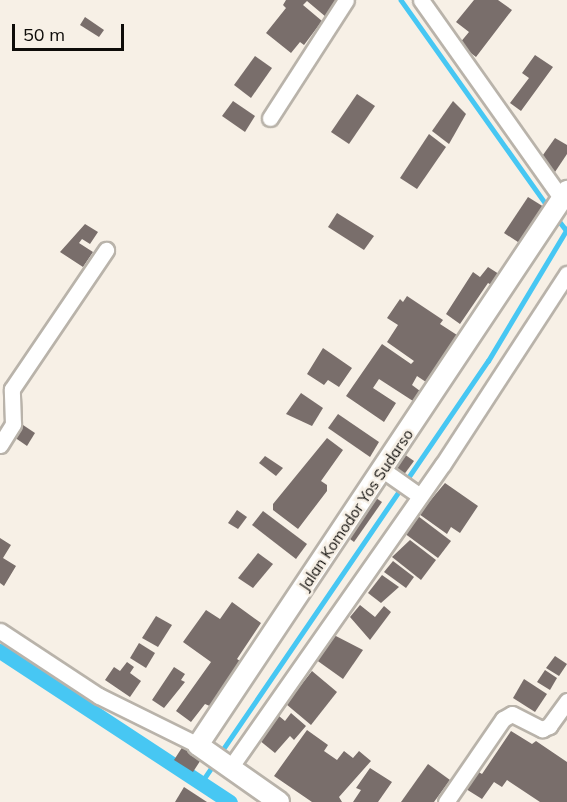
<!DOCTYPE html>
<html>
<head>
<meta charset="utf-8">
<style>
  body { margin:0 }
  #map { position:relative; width:567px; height:802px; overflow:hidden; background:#f7f0e6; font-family:Mulish,sans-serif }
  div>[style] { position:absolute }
  .stream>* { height:4.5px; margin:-2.25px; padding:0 2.25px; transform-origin:2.25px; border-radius:2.25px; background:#47c7f3 }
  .canal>* { height:15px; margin:-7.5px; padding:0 7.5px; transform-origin:7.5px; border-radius:7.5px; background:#47c7f3 }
  .building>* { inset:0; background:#796e6b }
  .roads { filter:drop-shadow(2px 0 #b9b3aa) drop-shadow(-2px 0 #b9b3aa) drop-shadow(0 2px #b9b3aa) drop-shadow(0 -2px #b9b3aa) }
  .minor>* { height:15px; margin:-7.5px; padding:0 7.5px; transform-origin:7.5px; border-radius:7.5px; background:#fff }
  .tertiary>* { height:20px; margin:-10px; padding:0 10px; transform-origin:10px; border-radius:10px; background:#fff }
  span { translate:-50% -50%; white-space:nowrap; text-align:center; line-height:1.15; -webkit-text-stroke:5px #f7f0e6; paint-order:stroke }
  .street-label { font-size:15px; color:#0e0c09 }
  .scale { position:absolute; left:12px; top:24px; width:112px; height:27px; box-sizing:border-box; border:3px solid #0e0c09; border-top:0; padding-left:8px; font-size:18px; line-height:21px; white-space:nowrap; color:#0e0c09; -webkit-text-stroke:4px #f7f0e6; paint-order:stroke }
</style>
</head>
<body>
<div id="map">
  <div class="stream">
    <div style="left:401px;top:0;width:255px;rotate:54.6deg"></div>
    <div style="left:556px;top:217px;width:16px;rotate:52deg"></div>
    <div style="left:219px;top:755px;width:477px;rotate:-55.7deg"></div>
    <div style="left:488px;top:361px;width:154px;rotate:-59.1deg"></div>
    <div style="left:201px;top:783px;width:25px;rotate:-56deg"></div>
  </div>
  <div class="canal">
    <div style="left:0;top:651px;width:275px;rotate:33.3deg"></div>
  </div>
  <div class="building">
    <div style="clip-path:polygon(286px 0,340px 0,326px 17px,307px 1px,303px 5px,322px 21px,304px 45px,300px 42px,291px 53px,266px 33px,286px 8px,283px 5px)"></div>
    <div style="clip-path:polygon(474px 0,498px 0,512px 10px,476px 57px,459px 44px,469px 32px,456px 22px)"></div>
    <div style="clip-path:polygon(85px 17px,104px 30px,99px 37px,80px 25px)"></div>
    <div style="clip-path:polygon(535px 55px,553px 67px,521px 111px,510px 103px,529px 78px,522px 73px)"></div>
    <div style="clip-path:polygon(255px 56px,272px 68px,251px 98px,234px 85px)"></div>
    <div style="clip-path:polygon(357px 94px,375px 106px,349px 144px,331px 132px)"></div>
    <div style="clip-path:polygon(233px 101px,255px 116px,245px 132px,222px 116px)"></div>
    <div style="clip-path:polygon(453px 101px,466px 114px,449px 144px,432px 131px)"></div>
    <div style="clip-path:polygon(429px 134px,446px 147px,417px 189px,400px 178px)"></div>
    <div style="clip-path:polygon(555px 138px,567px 145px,567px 154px,555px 172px,538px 162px)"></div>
    <div style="clip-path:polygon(528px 197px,544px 207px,521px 244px,504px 233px)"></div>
    <div style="clip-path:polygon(337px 213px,374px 236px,364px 250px,328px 227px)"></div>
    <div style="clip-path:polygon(85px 224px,98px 232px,90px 244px,82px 239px,79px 243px,93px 252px,83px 267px,60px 252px)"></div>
    <div style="clip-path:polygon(488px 267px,502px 276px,495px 287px,488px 283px,460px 324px,446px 314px,473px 272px,480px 277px)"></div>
    <div style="clip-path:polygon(407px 296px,443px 320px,440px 324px,457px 335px,426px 382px,417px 376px,412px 385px,420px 391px,413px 401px,379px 379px,373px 388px,396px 403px,384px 422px,346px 396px,382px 344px,411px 364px,414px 361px,387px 342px,398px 325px,387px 318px,400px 299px,403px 302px)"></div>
    <div style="clip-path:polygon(323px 348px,352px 368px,339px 387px,328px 380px,324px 385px,307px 374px)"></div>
    <div style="clip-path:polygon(301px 393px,323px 408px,312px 426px,286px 414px)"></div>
    <div style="clip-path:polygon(338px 414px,379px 442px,370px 457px,328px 428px)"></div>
    <div style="clip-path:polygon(23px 425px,35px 433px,27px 446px,14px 437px)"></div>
    <div style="clip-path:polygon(327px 438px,343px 450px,321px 481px,327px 485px,327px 491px,298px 529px,273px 510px,273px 504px)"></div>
    <div style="clip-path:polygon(404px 454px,414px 461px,403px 476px,393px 469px)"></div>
    <div style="clip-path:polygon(265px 456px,283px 468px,276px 476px,259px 463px)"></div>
    <div style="clip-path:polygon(445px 483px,478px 506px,460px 533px,451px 527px,447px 534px,419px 514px)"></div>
    <div style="clip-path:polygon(373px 496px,382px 502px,354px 542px,346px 536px)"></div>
    <div style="clip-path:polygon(237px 510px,247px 517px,238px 529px,228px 523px)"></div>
    <div style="clip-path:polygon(263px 511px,307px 544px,296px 559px,252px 525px)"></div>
    <div style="clip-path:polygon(418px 516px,451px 541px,438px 558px,404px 533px)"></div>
    <div style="clip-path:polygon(0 538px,11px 545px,3px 558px,16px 566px,4px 586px,0 583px)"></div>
    <div style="clip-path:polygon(410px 540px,436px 560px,421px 580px,392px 557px)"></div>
    <div style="clip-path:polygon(258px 553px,273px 564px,253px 588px,238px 578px)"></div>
    <div style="clip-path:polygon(393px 561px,414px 577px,406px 588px,384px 572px)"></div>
    <div style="clip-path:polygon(382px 575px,399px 587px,381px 603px,368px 593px)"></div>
    <div style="clip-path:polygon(232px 602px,261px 623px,237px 659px,240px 661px,235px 669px,238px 671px,212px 707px,205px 704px,191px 722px,176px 711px,211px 662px,183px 642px,206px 610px,220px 619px)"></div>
    <div style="clip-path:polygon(360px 605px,375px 617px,384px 606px,391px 612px,370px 640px,350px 617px)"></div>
    <div style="clip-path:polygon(156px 616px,172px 625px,158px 647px,142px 638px)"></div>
    <div style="clip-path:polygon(332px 634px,363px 650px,343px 679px,315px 659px)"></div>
    <div style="clip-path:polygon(139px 643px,155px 653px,146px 668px,130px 658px)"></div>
    <div style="clip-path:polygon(555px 656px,567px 664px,559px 676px,546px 668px)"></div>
    <div style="clip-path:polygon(127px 662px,134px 667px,130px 673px,141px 681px,130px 697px,105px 680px,114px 667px,120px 671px)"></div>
    <div style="clip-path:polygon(174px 667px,185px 674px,181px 680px,185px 682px,164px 708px,152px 700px)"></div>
    <div style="clip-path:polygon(545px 670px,557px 678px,550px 690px,537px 682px)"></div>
    <div style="clip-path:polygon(312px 671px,337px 692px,311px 725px,286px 704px)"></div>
    <div style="clip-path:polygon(524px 679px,547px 694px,535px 712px,513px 698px)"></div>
    <div style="clip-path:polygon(291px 713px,306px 726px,294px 740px,290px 736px,275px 753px,259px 740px,279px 716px,285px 721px)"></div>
    <div style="clip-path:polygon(307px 730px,328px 745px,324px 751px,337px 760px,344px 751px,353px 758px,359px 751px,371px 761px,339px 797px,342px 802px,312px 802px,274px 776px)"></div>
    <div style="clip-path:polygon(511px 731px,532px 744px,536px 741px,567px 762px,567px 802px,540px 802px,507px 780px,502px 787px,494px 782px,482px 799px,466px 789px,477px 771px,482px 774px)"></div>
    <div style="clip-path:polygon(183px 746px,202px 758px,193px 772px,174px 760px)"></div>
    <div style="clip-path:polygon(428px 764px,450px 780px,434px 802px,401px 802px)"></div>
    <div style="clip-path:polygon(370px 768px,392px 782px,378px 802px,353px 802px,361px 790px,356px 788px)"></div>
    <div style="clip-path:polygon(184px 787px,207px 802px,175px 802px)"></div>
  </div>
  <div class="roads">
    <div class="minor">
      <div style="left:421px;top:0;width:244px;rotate:54.7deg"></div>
      <div style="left:270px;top:118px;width:140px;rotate:-57.2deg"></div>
      <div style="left:0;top:445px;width:25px;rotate:-58deg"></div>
      <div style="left:13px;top:424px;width:35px;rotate:-92deg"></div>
      <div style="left:12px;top:389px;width:168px;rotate:-55.9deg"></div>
      <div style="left:383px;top:470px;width:45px;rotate:35.1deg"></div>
      <div style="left:0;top:631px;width:118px;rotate:33.3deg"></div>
      <div style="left:99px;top:696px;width:110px;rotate:26.3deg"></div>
      <div style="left:230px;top:768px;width:371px;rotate:-55deg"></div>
      <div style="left:443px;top:464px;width:227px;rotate:-56.9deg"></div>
      <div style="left:446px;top:802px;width:101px;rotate:-55.5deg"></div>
      <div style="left:503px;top:719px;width:10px;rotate:-29deg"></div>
      <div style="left:512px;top:714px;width:34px;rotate:27deg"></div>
      <div style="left:542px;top:729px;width:8px;rotate:-23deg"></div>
      <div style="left:549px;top:726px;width:31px;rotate:-54deg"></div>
    </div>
    <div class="tertiary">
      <div style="left:279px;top:802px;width:99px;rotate:-144.9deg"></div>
      <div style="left:198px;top:745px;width:666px;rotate:-56.33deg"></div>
    </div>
  </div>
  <div class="street-label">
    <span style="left:356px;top:510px;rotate:-56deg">Jalan Komodor Yos Sudarso</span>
  </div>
  <div class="scale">50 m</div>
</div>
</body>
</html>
